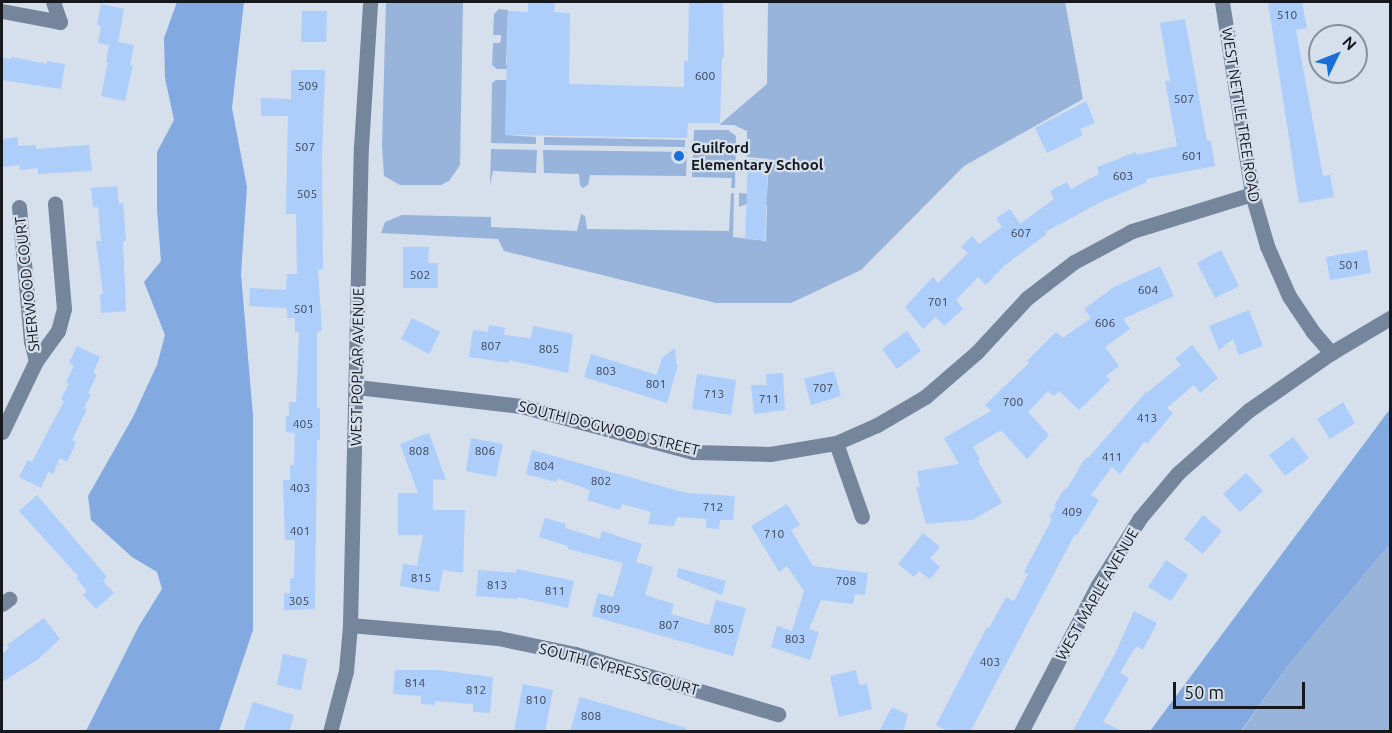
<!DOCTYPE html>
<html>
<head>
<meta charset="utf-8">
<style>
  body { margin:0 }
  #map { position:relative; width:1392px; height:733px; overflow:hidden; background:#d6dfec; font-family:Ubuntu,sans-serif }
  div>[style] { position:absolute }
  .green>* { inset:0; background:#98b4da }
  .forest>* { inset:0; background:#82a9e0 }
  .building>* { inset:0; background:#adcdfa }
  .minor>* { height:15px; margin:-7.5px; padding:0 7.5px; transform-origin:7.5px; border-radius:7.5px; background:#74859c }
  .dots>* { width:16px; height:16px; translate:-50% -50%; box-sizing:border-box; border:3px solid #d6dfec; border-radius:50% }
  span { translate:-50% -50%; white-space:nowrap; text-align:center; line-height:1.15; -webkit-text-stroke:4.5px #d6dfec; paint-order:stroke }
  .number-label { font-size:12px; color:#3b4554 }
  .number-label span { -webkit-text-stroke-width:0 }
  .street-label { font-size:15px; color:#15181d }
  .poi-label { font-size:15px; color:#15181d; font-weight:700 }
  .left { translate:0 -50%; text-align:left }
  .frame { position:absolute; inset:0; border:3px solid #15181d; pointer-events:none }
  .north { position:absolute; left:1308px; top:24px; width:60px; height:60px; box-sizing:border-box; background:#d6dfec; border:2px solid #898f99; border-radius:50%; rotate:47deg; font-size:16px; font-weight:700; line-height:24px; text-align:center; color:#15181d }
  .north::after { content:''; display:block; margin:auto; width:21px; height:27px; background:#196ed8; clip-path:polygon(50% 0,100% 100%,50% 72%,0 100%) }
  .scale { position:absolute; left:1173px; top:682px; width:132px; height:27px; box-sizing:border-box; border:3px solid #15181d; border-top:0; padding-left:8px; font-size:18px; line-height:21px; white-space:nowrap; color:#15181d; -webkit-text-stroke:4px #d6dfec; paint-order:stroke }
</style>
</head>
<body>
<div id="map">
  <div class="green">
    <div style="clip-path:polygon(386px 2px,463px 2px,460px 165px,449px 181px,441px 185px,400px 185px,384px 176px,382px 145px)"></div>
    <div style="clip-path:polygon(768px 2px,1065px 2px,1083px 99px,964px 166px,861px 270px,791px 303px,716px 303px,504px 251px,498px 239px,381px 233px,385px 222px,402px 215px,491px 217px,491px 227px,577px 231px,581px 214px,585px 216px,587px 229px,729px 231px,731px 193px,734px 193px,733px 237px,766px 241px,767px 205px,746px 204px,739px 207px,739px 193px,767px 195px,769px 159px,747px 157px,747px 131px,734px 125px,719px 125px,767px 84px)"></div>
    <div style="clip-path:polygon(499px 9px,508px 10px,506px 65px,525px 66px,525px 69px,497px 69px,492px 65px,493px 43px,500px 43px,501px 40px,501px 35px,493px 35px,494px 14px)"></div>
    <div style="clip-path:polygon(496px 80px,510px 80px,505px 135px,536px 137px,536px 144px,491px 143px,492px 83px)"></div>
    <div style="clip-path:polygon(694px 130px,728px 130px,736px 136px,735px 188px,731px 188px,732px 178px,692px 177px)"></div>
    <div style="clip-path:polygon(544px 137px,685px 140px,685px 147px,544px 145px)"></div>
    <div style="clip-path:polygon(491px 149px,537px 150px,536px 173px,493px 171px,490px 186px)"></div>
    <div style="clip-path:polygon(543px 150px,687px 152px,686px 176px,590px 175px,588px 185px,583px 188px,580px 185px,579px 174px,544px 173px)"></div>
    <div style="clip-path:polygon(1390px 544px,1390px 731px,1241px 732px,1289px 664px)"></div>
  </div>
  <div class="forest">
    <div style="clip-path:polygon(177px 2px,244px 2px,232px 108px,247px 187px,241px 274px,253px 416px,253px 630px,219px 731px,86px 731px,139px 626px,162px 589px,157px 572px,132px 557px,91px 520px,88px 496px,133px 417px,157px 365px,165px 335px,144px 282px,161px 261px,157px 209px,157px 152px,174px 120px,165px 78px,164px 38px)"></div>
    <div style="clip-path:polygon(1390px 409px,1390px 544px,1289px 664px,1241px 731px,1150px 731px)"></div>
  </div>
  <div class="building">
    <div style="clip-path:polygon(528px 2px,555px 2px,554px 12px,570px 13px,569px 84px,684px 87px,684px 61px,688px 61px,689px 2px,723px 2px,724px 58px,722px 58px,720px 123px,688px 123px,687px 138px,505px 135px,508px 11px,528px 12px)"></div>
    <div style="clip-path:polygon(1268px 2px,1302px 2px,1307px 28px,1296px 30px,1323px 176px,1330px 175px,1334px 197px,1299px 203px)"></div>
    <div style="clip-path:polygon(101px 4px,124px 9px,118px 42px,134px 45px,130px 65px,133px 66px,125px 101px,101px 96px,108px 62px,106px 62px,109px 45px,98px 43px,101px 26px,97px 25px)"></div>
    <div style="clip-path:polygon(302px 11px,327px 11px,326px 42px,301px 42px)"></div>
    <div style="clip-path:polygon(1185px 19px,1207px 141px,1211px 141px,1215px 166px,1146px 179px,1147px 182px,1101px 202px,1045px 232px,1047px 234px,1005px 265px,986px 285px,978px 277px,956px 300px,963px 309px,944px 326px,936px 317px,923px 329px,905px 307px,933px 277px,938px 283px,968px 253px,961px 247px,972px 236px,979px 244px,1002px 227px,996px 218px,1010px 209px,1020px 224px,1054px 199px,1050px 191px,1067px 182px,1071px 189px,1099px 174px,1097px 167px,1136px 152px,1137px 155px,1177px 146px,1165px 81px,1170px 81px,1160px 23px)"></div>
    <div style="clip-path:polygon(12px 57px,47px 64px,47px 61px,65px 64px,61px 89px,2px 80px,2px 58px,11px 59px)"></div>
    <div style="clip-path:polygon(291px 70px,325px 70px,322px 158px,323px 269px,318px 270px,322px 331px,317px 332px,317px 408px,320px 408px,320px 440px,317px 440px,315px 609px,284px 610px,284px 593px,290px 593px,290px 578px,294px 578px,295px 540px,285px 540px,283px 480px,290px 480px,290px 465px,294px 465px,295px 433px,286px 432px,286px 416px,289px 416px,289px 402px,296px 402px,299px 332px,295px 332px,295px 318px,287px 318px,287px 308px,249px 306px,250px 288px,286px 290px,287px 274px,297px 274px,296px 214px,286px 214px,288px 116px,261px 116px,261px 98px,291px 99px)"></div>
    <div style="clip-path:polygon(1086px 101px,1095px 123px,1080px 129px,1083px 135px,1047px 153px,1035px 128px)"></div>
    <div style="clip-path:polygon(18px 137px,18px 146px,36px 145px,36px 149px,89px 145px,92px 171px,38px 174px,38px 168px,20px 170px,19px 165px,2px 167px,2px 139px)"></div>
    <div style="clip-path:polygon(748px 159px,768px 161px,765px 240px,745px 239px)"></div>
    <div style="clip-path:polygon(117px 186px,119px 204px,123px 203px,126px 241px,123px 241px,126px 311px,101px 313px,100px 294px,103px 294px,96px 241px,101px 241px,98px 207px,93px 207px,91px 188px)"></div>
    <div style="clip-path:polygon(403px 247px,429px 247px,428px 263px,438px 263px,438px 288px,403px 288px)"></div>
    <div style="clip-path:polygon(1221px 250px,1239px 286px,1215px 298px,1197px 263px)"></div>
    <div style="clip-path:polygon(1367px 250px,1371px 273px,1330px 280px,1326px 257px)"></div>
    <div style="clip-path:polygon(1160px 266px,1174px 296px,1123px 319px,1130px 329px,1105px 347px,1119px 366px,1106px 376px,1110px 380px,1079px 410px,1059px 391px,1054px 396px,1048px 391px,1028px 412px,1049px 435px,1027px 459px,1001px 430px,973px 447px,980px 459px,978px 461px,1002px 503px,972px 520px,926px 524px,916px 487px,920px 487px,917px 471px,959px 464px,944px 438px,991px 411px,985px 405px,1029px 363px,1027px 361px,1056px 332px,1063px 338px,1091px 318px,1084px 309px,1114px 287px)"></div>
    <div style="clip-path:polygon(1249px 310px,1263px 346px,1239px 355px,1233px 339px,1219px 350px,1209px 326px)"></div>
    <div style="clip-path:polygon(412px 318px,440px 332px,429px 354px,401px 339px)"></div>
    <div style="clip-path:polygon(489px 325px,505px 328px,504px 335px,531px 338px,533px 326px,573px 334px,568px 373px,509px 360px,509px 363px,469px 357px,473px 330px,488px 332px)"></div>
    <div style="clip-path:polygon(907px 331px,921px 351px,897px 369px,882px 349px)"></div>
    <div style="clip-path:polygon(1192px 345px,1218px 378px,1200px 393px,1194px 385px,1167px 408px,1173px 413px,1147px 444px,1144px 442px,1120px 474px,1112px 467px,1091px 495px,1099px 500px,1077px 535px,1075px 534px,970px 732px,949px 732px,936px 725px,987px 627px,989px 628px,1006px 597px,1014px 601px,1028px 574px,1024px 572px,1052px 519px,1049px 517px,1056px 507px,1054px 506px,1064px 489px,1066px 490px,1086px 457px,1088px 458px,1147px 391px,1148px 392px,1181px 365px,1175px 359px)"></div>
    <div style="clip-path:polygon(77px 346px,100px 357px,93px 373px,97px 374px,88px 393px,91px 394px,84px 408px,87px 409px,72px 440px,76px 443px,67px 462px,60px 458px,53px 474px,48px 472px,41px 488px,19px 477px,28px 460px,32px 462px,64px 401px,61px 399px,69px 384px,66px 382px,74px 366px,69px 363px)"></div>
    <div style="clip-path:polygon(675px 348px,676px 364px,678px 365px,667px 403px,584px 377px,591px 354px,657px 375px,662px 358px)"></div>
    <div style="clip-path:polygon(834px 371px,841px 396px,811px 405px,804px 379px)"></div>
    <div style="clip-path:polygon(783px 373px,785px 410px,754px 414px,751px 385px,767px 385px,766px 374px)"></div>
    <div style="clip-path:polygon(697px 374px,736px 380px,731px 415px,692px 409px)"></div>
    <div style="clip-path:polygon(1343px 402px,1355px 423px,1330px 439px,1317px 419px)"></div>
    <div style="clip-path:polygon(429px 433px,446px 480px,433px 479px,433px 510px,465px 510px,463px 573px,443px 570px,439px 592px,400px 586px,403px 564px,417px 566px,423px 535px,398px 535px,398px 493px,418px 493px,400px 444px)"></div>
    <div style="clip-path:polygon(1293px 437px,1309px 458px,1285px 476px,1269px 455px)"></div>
    <div style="clip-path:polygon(471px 438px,503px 444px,496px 477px,466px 471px)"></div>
    <div style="clip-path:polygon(532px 450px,686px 493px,735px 496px,733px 520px,720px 520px,719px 529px,706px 528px,706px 519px,677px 517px,674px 526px,648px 524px,651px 512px,622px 504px,620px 510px,587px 500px,590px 490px,557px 478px,556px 482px,526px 474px)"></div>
    <div style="clip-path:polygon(1246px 473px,1263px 491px,1240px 512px,1223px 494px)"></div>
    <div style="clip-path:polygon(37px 495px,107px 577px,103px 581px,114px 593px,96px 609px,83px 595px,87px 591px,76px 578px,78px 576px,19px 511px)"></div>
    <div style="clip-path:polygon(787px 504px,800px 525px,791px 530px,813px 566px,868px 573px,865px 595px,855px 594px,853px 604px,821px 600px,809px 629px,819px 632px,810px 660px,771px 647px,777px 626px,792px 631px,804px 591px,787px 566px,779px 572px,751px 526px)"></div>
    <div style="clip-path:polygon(1203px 515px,1222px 531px,1203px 554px,1184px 539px)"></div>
    <div style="clip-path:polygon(545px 518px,566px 524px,565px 528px,600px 539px,602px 531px,642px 544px,636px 562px,653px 567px,645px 595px,674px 604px,671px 614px,709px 625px,716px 600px,746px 608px,733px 656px,592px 616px,598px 593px,613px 597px,623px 563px,568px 549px,568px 546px,539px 537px)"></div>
    <div style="clip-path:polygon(923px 533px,940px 547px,930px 558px,940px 567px,930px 579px,919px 571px,914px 577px,898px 564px)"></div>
    <div style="clip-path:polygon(1166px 560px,1188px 575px,1171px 601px,1148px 587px)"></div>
    <div style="clip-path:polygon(679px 568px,726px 581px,722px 595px,676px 577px)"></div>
    <div style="clip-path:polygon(517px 569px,574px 581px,568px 608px,517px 597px,517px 599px,476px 596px,478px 570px,516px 573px)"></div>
    <div style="clip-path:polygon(1134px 611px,1157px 623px,1143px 650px,1136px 646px,1120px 673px,1129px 678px,1103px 722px,1124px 732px,1072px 732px,1116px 652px)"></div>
    <div style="clip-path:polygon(44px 618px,60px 639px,37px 660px,2px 682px,2px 654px,9px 648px,7px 645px)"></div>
    <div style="clip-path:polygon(283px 654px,307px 659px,301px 690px,277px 685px)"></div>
    <div style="clip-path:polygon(395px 670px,437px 670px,493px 677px,490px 713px,473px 712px,473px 704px,435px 701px,435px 705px,421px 704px,421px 696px,393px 694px)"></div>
    <div style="clip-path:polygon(856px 670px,859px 685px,867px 684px,872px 709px,839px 717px,830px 676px)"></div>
    <div style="clip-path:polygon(523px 684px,553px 690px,545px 732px,514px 732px)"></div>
    <div style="clip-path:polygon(580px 697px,686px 728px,686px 732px,570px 732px)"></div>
    <div style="clip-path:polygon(253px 702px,294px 715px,289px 732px,243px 732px)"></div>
    <div style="clip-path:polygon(892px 707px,908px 715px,903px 732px,879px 732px)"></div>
  </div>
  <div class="minor">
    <div style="left:1222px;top:2px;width:194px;rotate:81.1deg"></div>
    <div style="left:1252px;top:194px;width:54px;rotate:73.9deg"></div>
    <div style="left:1267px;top:246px;width:55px;rotate:66.3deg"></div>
    <div style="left:1289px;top:296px;width:43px;rotate:56.3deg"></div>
    <div style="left:1313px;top:332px;width:28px;rotate:49deg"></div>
    <div style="left:2px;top:11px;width:59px;rotate:10.7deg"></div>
    <div style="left:60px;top:22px;width:21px;rotate:-109deg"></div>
    <div style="left:19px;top:207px;width:135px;rotate:84.9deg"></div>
    <div style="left:31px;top:341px;width:21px;rotate:76deg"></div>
    <div style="left:357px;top:387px;width:165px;rotate:6.6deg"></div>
    <div style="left:521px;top:406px;width:178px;rotate:15deg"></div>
    <div style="left:693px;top:452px;width:77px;rotate:1.5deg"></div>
    <div style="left:770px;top:454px;width:67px;rotate:-9.5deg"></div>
    <div style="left:836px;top:443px;width:45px;rotate:-23.7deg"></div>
    <div style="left:877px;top:425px;width:56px;rotate:-30.3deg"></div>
    <div style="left:925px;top:397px;width:69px;rotate:-40.9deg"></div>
    <div style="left:977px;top:352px;width:74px;rotate:-47.2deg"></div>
    <div style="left:1027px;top:298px;width:59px;rotate:-37.5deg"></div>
    <div style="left:1074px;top:262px;width:66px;rotate:-28.1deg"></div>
    <div style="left:1132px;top:231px;width:126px;rotate:-17.1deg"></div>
    <div style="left:2px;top:432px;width:79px;rotate:-64.4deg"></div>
    <div style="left:36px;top:361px;width:37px;rotate:-54deg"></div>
    <div style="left:58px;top:331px;width:23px;rotate:-75deg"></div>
    <div style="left:64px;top:309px;width:106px;rotate:-94.9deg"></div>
    <div style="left:836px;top:443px;width:78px;rotate:70.6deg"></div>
    <div style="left:2px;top:604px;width:9px;rotate:-36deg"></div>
    <div style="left:350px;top:625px;width:149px;rotate:5deg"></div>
    <div style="left:498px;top:638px;width:79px;rotate:11.7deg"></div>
    <div style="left:575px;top:654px;width:212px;rotate:16.5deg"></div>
    <div style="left:330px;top:732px;width:63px;rotate:-75.3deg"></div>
    <div style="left:346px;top:671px;width:46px;rotate:-85deg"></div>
    <div style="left:350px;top:625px;width:478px;rotate:-88.7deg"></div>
    <div style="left:361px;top:147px;width:145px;rotate:-86.4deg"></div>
    <div style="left:1021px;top:732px;width:166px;rotate:-62.4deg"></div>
    <div style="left:1098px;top:585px;width:79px;rotate:-57.9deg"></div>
    <div style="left:1140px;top:518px;width:59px;rotate:-49.8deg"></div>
    <div style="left:1178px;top:473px;width:95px;rotate:-41.6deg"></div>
    <div style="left:1249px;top:410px;width:100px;rotate:-34.8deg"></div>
    <div style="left:1331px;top:353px;width:69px;rotate:-30.7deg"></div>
  </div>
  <div class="dots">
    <div style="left:679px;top:156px;background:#196ed8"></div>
  </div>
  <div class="number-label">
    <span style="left:1287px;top:15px">510</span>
    <span style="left:705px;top:76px">600</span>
    <span style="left:308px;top:86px">509</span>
    <span style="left:1184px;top:99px">507</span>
    <span style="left:305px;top:147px">507</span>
    <span style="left:1192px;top:156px">601</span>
    <span style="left:1123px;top:176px">603</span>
    <span style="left:307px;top:194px">505</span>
    <span style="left:1021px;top:233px">607</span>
    <span style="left:1349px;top:265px">501</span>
    <span style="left:420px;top:275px">502</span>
    <span style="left:1148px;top:290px">604</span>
    <span style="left:938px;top:302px">701</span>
    <span style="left:304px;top:309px">501</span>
    <span style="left:1105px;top:323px">606</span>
    <span style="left:491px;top:346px">807</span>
    <span style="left:549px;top:349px">805</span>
    <span style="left:606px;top:371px">803</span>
    <span style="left:656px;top:384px">801</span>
    <span style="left:823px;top:388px">707</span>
    <span style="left:714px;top:394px">713</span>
    <span style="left:769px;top:399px">711</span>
    <span style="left:1013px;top:402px">700</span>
    <span style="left:1147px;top:418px">413</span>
    <span style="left:303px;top:424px">405</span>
    <span style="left:419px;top:451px">808</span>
    <span style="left:485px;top:451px">806</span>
    <span style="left:1112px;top:457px">411</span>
    <span style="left:544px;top:466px">804</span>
    <span style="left:601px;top:481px">802</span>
    <span style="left:300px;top:488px">403</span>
    <span style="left:713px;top:507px">712</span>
    <span style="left:1072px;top:512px">409</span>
    <span style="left:300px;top:531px">401</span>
    <span style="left:774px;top:534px">710</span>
    <span style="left:421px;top:578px">815</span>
    <span style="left:846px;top:581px">708</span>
    <span style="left:497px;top:585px">813</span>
    <span style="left:555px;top:591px">811</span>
    <span style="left:299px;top:601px">305</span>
    <span style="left:610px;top:609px">809</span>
    <span style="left:669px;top:625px">807</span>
    <span style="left:724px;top:629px">805</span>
    <span style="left:795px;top:639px">803</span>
    <span style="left:990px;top:662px">403</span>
    <span style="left:415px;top:683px">814</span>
    <span style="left:476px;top:690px">812</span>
    <span style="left:536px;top:700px">810</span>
    <span style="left:591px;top:716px">808</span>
  </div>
  <div class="street-label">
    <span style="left:1241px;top:115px;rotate:81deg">WEST NETTLE TREE ROAD</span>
    <span style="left:27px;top:284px;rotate:-96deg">SHERWOOD COURT</span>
    <span style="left:357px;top:367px;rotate:-89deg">WEST POPLAR AVENUE</span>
    <span style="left:609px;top:428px;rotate:14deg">SOUTH DOGWOOD STREET</span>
    <span style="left:1097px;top:594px;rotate:-60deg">WEST MAPLE AVENUE</span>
    <span style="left:619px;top:669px;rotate:15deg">SOUTH CYPRESS COURT</span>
  </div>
  <div class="poi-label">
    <span class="left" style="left:691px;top:156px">Guilford<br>Elementary School</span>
  </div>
  <div class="frame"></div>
  <div class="north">N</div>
  <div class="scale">50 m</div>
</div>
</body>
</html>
